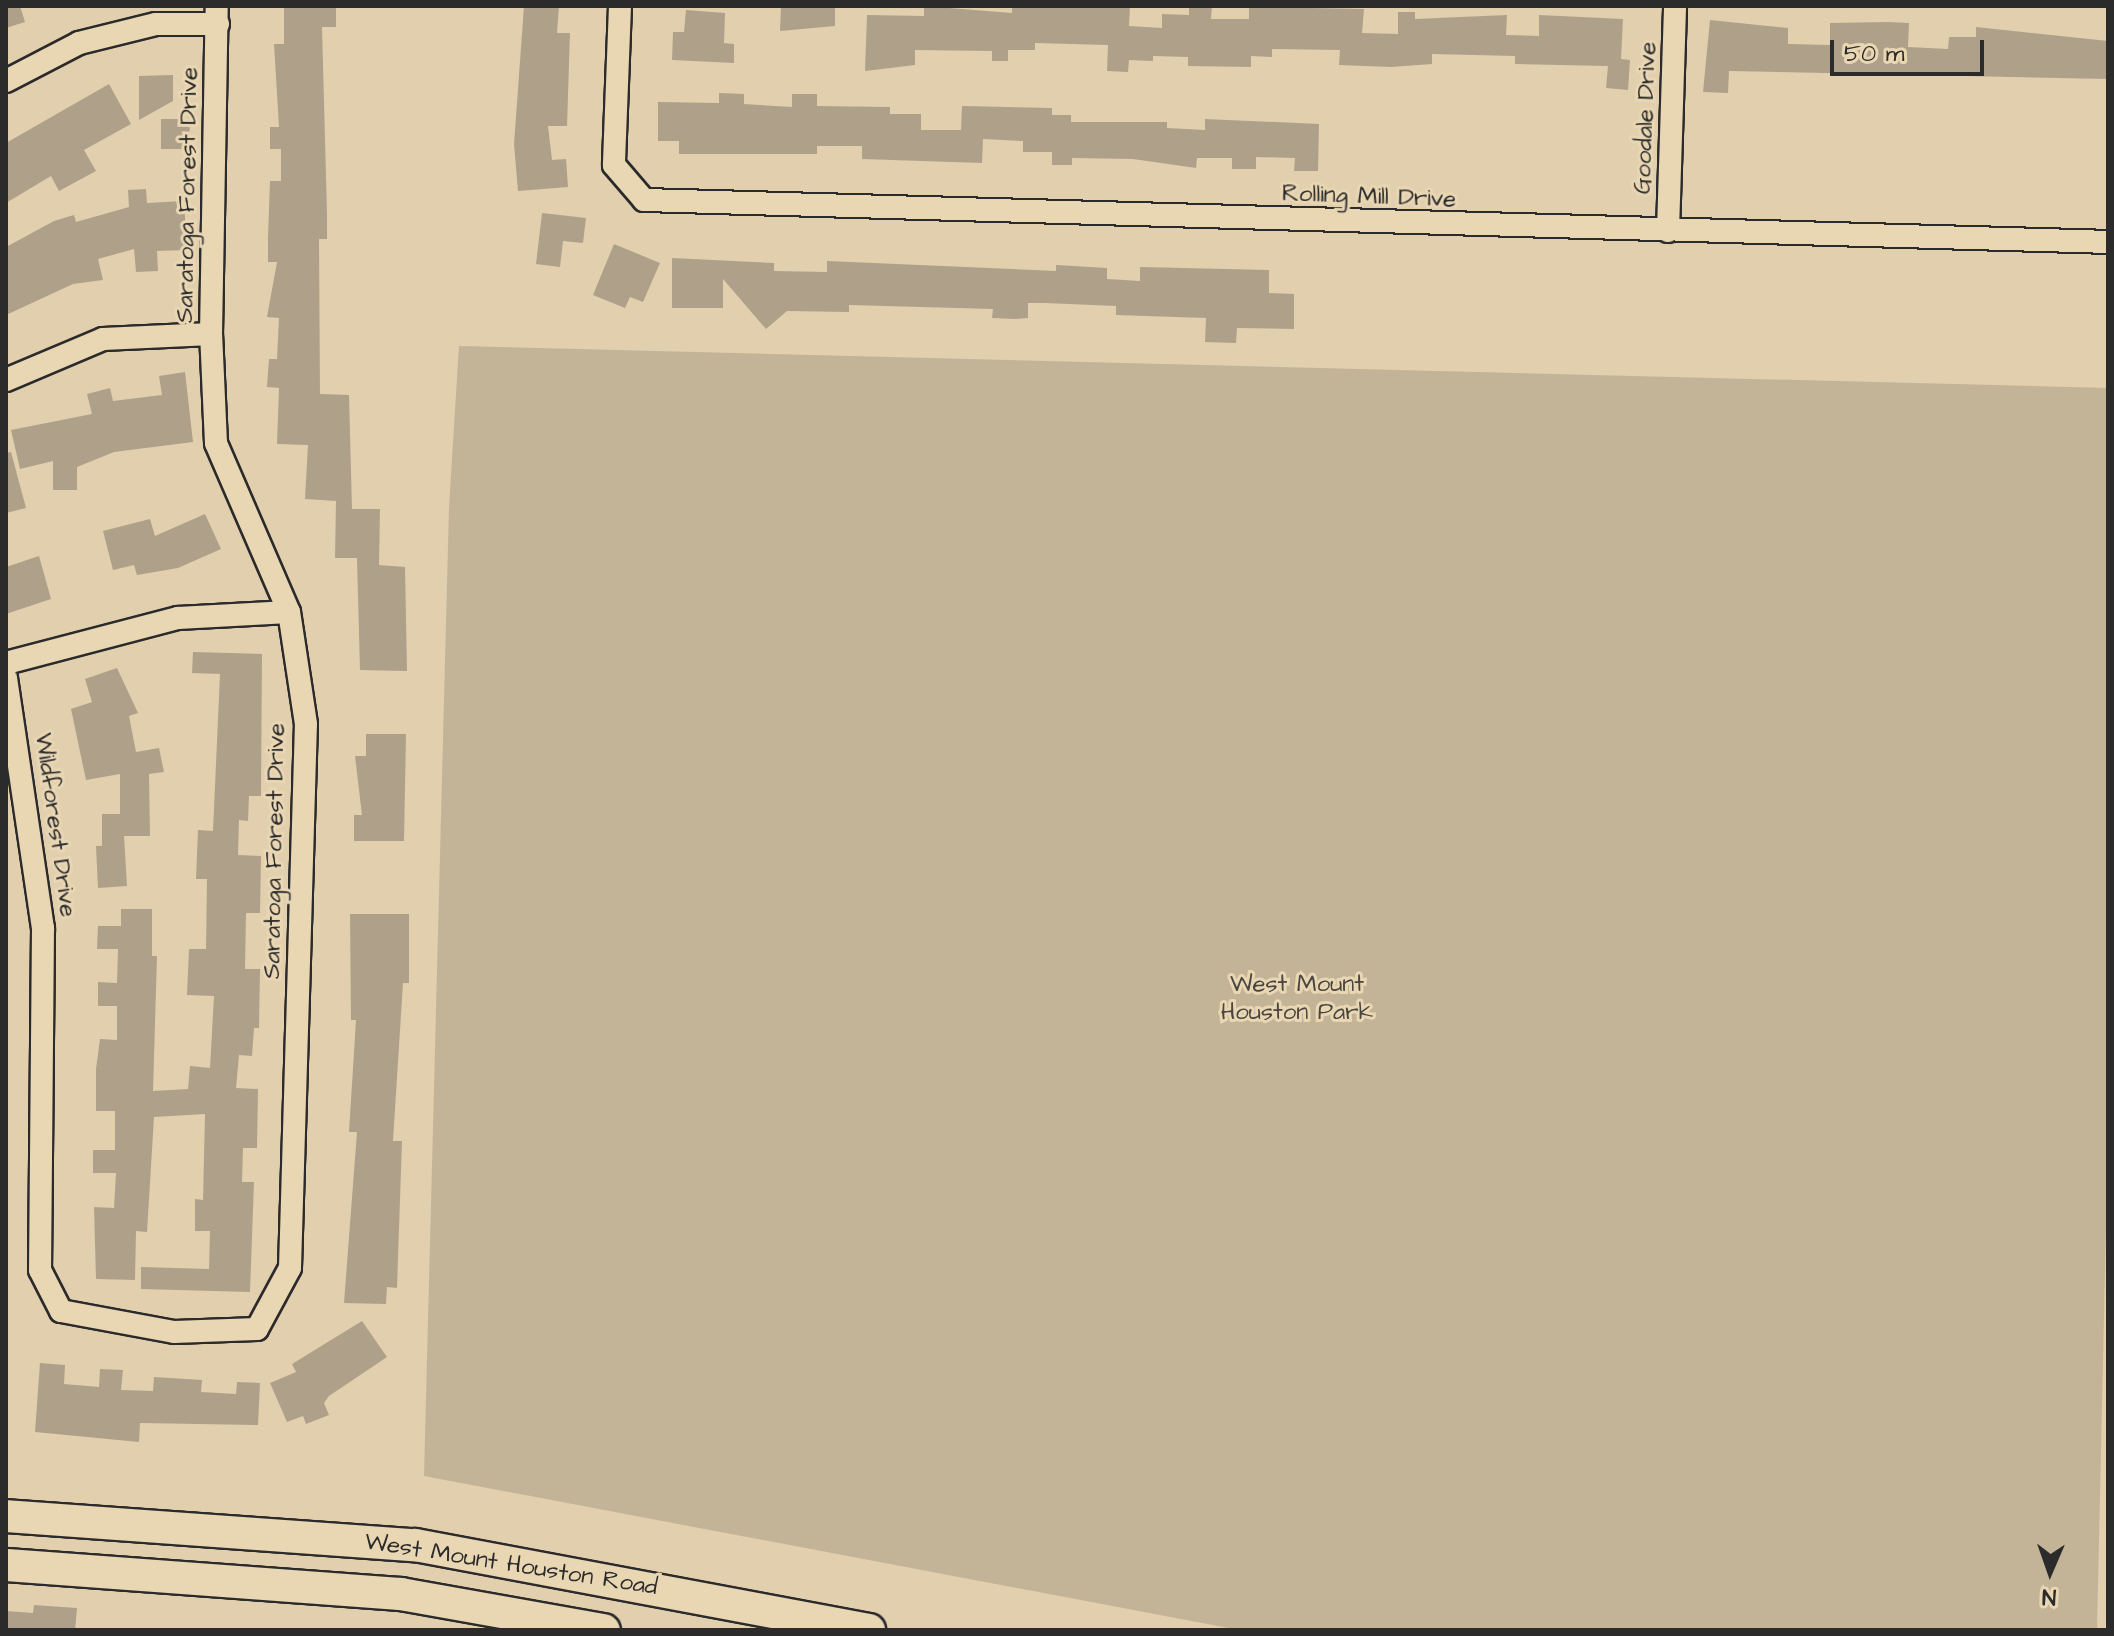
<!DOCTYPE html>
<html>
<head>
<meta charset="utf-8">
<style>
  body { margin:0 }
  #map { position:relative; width:2114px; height:1636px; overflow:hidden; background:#e1cfae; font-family:"Architects Daughter",sans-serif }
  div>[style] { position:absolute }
  .green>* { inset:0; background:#c3b498 }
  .building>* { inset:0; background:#afa189 }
  .roads { filter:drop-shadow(2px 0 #2b2b2b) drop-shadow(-2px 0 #2b2b2b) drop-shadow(0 2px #2b2b2b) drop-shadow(0 -2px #2b2b2b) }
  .minor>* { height:22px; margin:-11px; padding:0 11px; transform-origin:11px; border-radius:11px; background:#e9d6b3 }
  .secondary>* { height:32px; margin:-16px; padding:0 16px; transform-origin:16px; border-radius:16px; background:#e9d6b3 }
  span { translate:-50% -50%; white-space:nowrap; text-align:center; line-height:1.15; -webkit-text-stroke:6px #e9d6b3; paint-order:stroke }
  .street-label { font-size:24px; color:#2b2b2b }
  .park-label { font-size:24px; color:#494641 }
  .frame { position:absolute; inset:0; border:8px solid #2b2b2b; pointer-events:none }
  .north { position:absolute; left:2010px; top:1532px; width:80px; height:80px; -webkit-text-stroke:6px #e9d6b3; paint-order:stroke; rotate:182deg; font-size:22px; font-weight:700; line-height:32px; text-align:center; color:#2b2b2b }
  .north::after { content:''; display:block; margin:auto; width:28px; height:36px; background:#2b2b2b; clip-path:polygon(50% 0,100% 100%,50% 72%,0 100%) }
  .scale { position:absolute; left:1830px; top:40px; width:154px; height:36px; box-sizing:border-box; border:4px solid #2b2b2b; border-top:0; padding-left:10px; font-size:24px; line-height:28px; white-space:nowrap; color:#2b2b2b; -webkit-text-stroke:6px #e9d6b3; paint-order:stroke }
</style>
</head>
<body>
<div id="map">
  <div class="green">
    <div style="clip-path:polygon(459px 346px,2108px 388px,2108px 1137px,2097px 1630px,1239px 1630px,424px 1476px,449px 507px)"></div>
  </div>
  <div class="building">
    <div style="clip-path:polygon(6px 6px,20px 6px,25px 22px,6px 28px)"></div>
    <div style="clip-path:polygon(284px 6px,336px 6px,336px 27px,322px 27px,327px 214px,327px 239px,319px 239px,320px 394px,349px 395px,352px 509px,380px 509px,379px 565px,405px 567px,407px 671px,360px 670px,357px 558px,335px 558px,336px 501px,305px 499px,308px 445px,277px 444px,279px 388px,267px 387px,269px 359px,277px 359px,279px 318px,267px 317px,277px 262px,268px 262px,268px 237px,270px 181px,281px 181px,281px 149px,270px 149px,270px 127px,279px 127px,274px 44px,284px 44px)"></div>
    <div style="clip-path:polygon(524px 6px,559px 6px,557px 33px,570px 33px,567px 126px,548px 126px,552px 160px,566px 159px,568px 187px,518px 191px,514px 144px)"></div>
    <div style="clip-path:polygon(781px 6px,835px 6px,835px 26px,780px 31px)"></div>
    <div style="clip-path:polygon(924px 6px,1012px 13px,1012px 6px,1130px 6px,1129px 26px,1162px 28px,1162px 14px,1189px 15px,1189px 6px,1212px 6px,1211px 19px,1249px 19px,1249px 7px,1364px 9px,1362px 33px,1398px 34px,1398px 12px,1415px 12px,1415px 19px,1507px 15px,1506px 35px,1539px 36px,1539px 15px,1623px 19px,1621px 59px,1630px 60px,1628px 90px,1606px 88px,1608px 66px,1515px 64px,1515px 56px,1432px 54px,1432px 64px,1391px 67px,1339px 65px,1340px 50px,1272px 49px,1272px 57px,1251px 56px,1251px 67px,1188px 66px,1188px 57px,1153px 56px,1153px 61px,1129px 60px,1128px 72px,1107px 71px,1108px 45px,1035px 43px,1035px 50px,1008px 50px,1008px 61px,992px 61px,992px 51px,915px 50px,915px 65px,865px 71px,867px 15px,924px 16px)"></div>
    <div style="clip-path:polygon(686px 10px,725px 13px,724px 43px,734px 44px,734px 63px,672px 60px,673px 32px,684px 32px)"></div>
    <div style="clip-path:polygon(1710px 20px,1788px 28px,1788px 44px,1830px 45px,1830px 23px,1888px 22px,1909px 23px,1908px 47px,1948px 49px,1949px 37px,1976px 37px,1976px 27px,2108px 41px,2108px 79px,1729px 71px,1728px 93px,1703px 92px)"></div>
    <div style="clip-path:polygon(173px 75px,173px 101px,139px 120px,139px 76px)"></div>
    <div style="clip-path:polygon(109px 84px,131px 124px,84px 150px,96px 171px,59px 191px,51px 176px,6px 203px,6px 143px)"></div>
    <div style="clip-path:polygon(719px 93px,744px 94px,744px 104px,792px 107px,792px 94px,817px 94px,817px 106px,890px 107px,890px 114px,921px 114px,921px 130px,961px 130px,962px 106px,1052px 108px,1052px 115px,1071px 115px,1071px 122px,1167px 122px,1167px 128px,1205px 130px,1205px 119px,1319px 124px,1318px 171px,1294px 171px,1295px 158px,1256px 157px,1256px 169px,1232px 169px,1232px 158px,1197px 158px,1196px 168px,1133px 159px,1072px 158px,1072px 165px,1052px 165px,1052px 152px,1023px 152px,1023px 141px,983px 139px,982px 163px,862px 159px,862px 146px,817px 146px,817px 154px,679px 154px,679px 141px,658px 141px,658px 102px,719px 103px)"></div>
    <div style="clip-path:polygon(161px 119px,190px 119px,189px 149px,161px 149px)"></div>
    <div style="clip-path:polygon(146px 189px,147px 203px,184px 201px,187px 250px,157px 251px,158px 271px,136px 272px,134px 249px,98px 259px,103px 280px,73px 284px,6px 315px,6px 247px,54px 221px,74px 215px,76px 222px,129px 207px,128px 190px)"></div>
    <div style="clip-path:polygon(542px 213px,586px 218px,583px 243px,563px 241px,560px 267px,536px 264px)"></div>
    <div style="clip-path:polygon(614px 244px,660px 263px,643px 302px,630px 297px,625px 308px,593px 295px)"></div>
    <div style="clip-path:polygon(672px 258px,774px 263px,774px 271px,827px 272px,827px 261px,1056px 271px,1056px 265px,1107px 268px,1107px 279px,1140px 281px,1140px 267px,1269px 270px,1269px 293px,1294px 294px,1294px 329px,1237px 328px,1236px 343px,1205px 342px,1206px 318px,1116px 315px,1116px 306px,1045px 303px,1028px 303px,1028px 318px,1015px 319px,992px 318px,993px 309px,849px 305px,849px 312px,787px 311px,766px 329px,723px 279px,723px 308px,672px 308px)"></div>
    <div style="clip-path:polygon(185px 372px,193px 442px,114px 452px,77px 467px,77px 490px,53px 490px,53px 461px,20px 469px,11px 430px,92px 414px,87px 394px,110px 388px,113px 401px,162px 395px,159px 376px)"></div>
    <div style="clip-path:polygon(11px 452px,26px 508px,6px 513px,6px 453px)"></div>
    <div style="clip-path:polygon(205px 514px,221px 549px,178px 568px,137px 575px,134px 565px,113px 570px,103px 531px,150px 519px,155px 536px)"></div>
    <div style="clip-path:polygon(39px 556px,51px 599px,6px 614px,6px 567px)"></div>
    <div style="clip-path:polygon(193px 652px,262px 654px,261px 796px,249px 796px,248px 821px,239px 820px,238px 855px,261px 856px,260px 913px,246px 913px,245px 969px,260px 969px,259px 1028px,254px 1028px,252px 1056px,239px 1055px,236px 1088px,258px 1089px,257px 1148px,243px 1148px,242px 1182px,254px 1182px,250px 1292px,141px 1289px,141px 1267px,209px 1269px,210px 1231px,195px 1231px,195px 1199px,203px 1200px,205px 1114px,154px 1117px,147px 1232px,136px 1231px,135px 1280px,96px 1279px,94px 1207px,114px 1208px,116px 1173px,93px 1173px,93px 1150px,115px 1150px,115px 1111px,96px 1111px,96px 1069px,100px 1039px,117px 1040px,117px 1006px,98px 1006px,98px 982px,117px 983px,118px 949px,97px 949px,98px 926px,121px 926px,121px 909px,152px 909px,152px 956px,157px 956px,153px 1091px,188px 1089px,190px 1066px,210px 1068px,214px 996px,187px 995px,189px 949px,206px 949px,207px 879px,196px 879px,198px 830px,213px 831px,220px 674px,192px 673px)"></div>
    <div style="clip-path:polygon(117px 668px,138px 713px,129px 716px,136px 752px,159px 748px,164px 772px,149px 774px,150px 836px,124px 836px,127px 886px,98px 888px,96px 846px,102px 846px,102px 814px,120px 814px,120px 774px,86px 780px,71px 709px,92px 702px,85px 679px)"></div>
    <div style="clip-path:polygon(366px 734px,406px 734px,404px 841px,354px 841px,354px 815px,362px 815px,355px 756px,366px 756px)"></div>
    <div style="clip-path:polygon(350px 914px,409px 914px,409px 983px,403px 983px,393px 1141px,402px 1141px,397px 1288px,387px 1287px,386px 1304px,344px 1303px,357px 1132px,349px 1132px,356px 1020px,351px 1020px)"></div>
    <div style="clip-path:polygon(362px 1321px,387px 1357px,329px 1396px,324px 1403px,329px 1415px,306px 1424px,303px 1416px,287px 1422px,270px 1383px,296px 1372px,292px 1364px)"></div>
    <div style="clip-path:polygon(40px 1363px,65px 1365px,64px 1384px,99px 1387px,100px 1369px,123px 1370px,121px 1390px,153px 1391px,154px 1377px,202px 1380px,201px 1392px,236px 1394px,237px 1382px,260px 1383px,258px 1425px,140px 1423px,139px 1442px,35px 1432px)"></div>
    <div style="clip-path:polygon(34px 1605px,77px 1608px,75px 1630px,6px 1630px,6px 1611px,33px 1613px)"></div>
  </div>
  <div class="roads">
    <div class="minor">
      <div style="left:620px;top:6px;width:159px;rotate:92.2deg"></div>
      <div style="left:614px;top:165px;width:46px;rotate:49.4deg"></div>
      <div style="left:644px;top:200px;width:1465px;rotate:1.64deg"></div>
      <div style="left:6px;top:81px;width:82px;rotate:-27.5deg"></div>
      <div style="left:79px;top:43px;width:79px;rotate:-13.9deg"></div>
      <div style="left:156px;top:24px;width:62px"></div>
      <div style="left:1668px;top:231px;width:225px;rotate:-88.2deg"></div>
      <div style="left:6px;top:380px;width:105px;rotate:-22.9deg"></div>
      <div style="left:103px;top:339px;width:108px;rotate:-2.7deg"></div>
      <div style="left:6px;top:663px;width:178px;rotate:-14.7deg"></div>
      <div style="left:178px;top:618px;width:111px;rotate:-3.1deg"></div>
      <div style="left:6px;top:678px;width:253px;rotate:81.6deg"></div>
      <div style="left:43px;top:928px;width:342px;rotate:90.5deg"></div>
      <div style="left:40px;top:1270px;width:46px;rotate:62.9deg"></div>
      <div style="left:61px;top:1311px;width:115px;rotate:10.5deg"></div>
      <div style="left:174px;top:1332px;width:83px;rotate:-2.1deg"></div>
      <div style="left:257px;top:1329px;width:69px;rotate:-61.6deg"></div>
      <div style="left:290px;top:1268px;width:544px;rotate:-88.32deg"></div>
      <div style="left:306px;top:724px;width:113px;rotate:-98.6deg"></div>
      <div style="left:289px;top:612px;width:184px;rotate:-113.4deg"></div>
      <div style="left:216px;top:443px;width:109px;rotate:-92.6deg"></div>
      <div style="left:211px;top:334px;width:328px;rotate:-89deg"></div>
    </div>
    <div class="secondary">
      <div style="left:6px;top:1516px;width:410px;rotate:4.1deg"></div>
      <div style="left:415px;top:1545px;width:462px;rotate:10.6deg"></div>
      <div style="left:6px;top:1565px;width:396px;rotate:4.2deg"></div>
      <div style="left:401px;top:1594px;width:206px;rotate:10.1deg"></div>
    </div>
  </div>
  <div class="street-label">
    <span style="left:1646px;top:118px;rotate:-88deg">Goodale Drive</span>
    <span style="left:188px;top:195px;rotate:-89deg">Saratoga Forest Drive</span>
    <span style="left:1369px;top:197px;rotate:2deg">Rolling Mill Drive</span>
    <span style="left:55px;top:825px;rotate:82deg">Wildforest Drive</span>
    <span style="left:275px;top:851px;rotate:-89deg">Saratoga Forest Drive</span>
    <span style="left:511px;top:1565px;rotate:9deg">West Mount Houston Road</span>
  </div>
  <div class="park-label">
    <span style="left:1297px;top:999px">West Mount<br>Houston Park</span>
  </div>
  <div class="frame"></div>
  <div class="north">N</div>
  <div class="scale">50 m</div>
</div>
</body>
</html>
